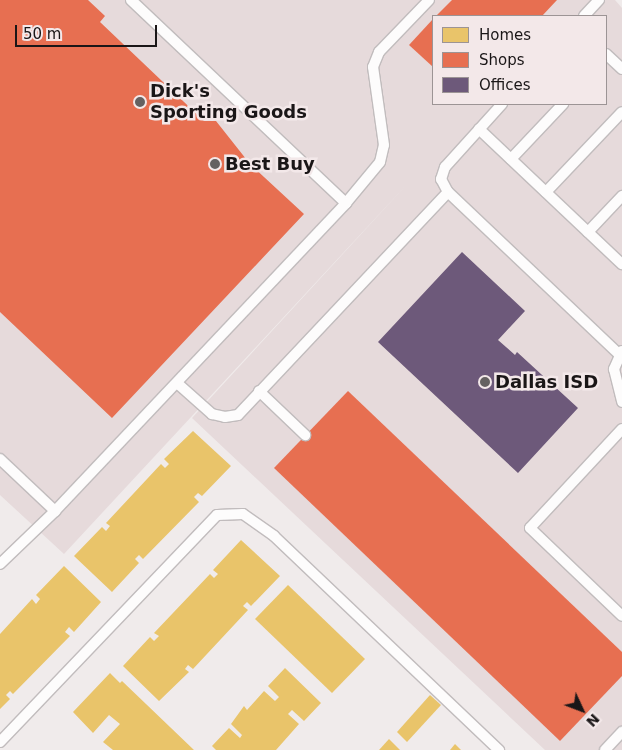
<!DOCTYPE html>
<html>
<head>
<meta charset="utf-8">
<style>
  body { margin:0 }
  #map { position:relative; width:622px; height:750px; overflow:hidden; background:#f0ebeb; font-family:"DejaVu Sans",sans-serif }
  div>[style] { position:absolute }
  .built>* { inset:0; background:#e6dadb }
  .homes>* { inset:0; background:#e9c46a }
  .shops>* { inset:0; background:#e76f51 }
  .offices>* { inset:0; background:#6d597a }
  .roads { filter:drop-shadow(1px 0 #c1bcbd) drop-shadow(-1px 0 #c1bcbd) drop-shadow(0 1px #c1bcbd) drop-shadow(0 -1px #c1bcbd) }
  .service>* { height:10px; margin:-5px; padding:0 5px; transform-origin:5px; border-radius:5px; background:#fdfcfc }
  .dots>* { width:14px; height:14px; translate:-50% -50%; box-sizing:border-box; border:2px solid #f3e8e9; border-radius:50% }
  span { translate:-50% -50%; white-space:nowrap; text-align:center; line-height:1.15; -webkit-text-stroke:5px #f3e8e9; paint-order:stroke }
  .poi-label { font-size:18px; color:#1a1617; font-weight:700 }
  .left { translate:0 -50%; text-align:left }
  .legend { position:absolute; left:432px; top:15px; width:175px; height:90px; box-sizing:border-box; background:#f3e8e9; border:1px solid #9c9495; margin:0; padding:6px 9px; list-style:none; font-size:15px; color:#1a1617 }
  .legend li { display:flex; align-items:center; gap:10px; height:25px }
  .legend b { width:25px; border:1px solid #9c9495 }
  .north { position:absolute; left:557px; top:685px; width:50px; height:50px; -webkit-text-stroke:4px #f3e8e9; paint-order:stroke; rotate:133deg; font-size:14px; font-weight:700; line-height:20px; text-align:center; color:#1a1617 }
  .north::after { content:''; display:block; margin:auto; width:18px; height:22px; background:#1a1617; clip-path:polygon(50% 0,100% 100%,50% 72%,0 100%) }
  .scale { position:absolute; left:15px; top:25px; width:142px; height:22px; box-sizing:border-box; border:2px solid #1a1617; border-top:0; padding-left:6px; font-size:15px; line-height:18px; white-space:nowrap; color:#1a1617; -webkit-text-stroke:4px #f3e8e9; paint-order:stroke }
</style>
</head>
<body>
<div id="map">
  <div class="built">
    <div style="clip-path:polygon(evenodd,0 0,615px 0,622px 8px,622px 750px,545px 750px,192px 418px,409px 182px,64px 554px,0 495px,0 0,433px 16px,606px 16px,606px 104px,433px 104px,433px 16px)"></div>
  </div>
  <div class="homes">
    <div style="clip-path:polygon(193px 431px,231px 466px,202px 496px,198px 493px,194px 497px,199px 502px,143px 559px,139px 555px,135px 559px,139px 563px,112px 592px,74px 556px,102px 527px,106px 531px,110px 526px,106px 523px,161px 464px,165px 468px,169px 464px,164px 459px)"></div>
    <div style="clip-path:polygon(241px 540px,280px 576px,251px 606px,247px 602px,243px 606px,248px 610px,193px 669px,188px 665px,185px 669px,189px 672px,159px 701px,123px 666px,150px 637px,154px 641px,159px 636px,154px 633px,210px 574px,214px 578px,218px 574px,213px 570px)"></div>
    <div style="clip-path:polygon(64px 566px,101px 602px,74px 632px,69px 627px,65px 632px,70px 636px,13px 694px,10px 691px,6px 695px,10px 699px,0 709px,0 634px,32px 599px,36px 604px,40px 599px,36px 595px)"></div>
    <div style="clip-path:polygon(288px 585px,365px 659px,332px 693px,255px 619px)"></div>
    <div style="clip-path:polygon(285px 668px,321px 703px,304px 721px,292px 710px,288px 714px,299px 724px,276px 750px,216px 750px,212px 746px,229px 728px,240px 738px,242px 735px,231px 724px,244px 706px,247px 710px,264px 691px,275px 701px,279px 697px,268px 686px)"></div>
    <div style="clip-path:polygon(110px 673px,120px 683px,122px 681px,194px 750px,113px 750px,103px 742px,120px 724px,109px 715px,93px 733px,73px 712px)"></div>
    <div style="clip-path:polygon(430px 695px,441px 705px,407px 742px,397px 732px)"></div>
    <div style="clip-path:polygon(389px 739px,400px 750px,379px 750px)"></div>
    <div style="clip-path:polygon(455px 744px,461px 750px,450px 750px)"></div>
  </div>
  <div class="shops">
    <div style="clip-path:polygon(0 0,88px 0,105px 16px,100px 22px,204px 121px,216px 121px,250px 164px,304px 214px,112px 418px,0 312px)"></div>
    <div style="clip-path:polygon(452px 0,557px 0,542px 16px,436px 16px)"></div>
    <div style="clip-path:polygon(433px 19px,433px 67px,409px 45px)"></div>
    <div style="clip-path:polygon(348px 391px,622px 652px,622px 676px,560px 741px,274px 468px)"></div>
  </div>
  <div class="offices">
    <div style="clip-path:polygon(462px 252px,525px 311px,498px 340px,515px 355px,517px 352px,578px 408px,518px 473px,378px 342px)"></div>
  </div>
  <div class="roads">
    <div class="service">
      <div style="left:131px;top:0;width:296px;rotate:43.4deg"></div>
      <div style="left:346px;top:203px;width:53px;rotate:-50.3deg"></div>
      <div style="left:380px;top:162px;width:17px;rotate:-77deg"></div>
      <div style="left:384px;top:145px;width:79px;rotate:-98deg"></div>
      <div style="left:373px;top:67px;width:16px;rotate:-68deg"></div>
      <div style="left:379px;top:52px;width:72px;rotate:-46.1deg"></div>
      <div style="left:584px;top:16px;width:22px;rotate:-47deg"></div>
      <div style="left:606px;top:54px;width:22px;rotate:43deg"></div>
      <div style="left:502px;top:104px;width:85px;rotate:132.1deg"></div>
      <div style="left:445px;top:167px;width:13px;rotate:108deg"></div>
      <div style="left:441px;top:179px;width:15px;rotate:62deg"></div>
      <div style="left:448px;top:192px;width:236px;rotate:43.5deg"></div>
      <div style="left:479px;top:129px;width:197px;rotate:43.4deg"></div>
      <div style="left:511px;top:159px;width:76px;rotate:-46.6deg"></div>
      <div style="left:546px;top:192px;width:110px;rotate:-46.5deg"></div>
      <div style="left:588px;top:232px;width:50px;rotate:-46.6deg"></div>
      <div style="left:622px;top:351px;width:20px;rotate:114deg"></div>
      <div style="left:614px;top:369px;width:34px;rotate:76deg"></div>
      <div style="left:177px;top:383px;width:47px;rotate:41.5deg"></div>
      <div style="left:212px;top:414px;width:13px;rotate:13deg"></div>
      <div style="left:225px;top:417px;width:13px;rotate:-9deg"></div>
      <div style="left:238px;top:415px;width:306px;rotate:-46.7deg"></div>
      <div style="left:259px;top:391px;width:64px;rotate:43.7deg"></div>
      <div style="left:622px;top:429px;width:135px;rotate:132.9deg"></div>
      <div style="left:530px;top:528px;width:127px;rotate:43.7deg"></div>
      <div style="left:0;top:459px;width:76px;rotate:43.4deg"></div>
      <div style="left:55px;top:511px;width:424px;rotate:-46.6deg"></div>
      <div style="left:0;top:564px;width:76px;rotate:-43.9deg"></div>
      <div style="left:0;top:742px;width:314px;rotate:-46.3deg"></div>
      <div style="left:217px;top:515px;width:26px;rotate:-2deg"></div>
      <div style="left:243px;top:514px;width:38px;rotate:35deg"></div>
      <div style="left:274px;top:536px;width:311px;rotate:43.6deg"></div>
      <div style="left:605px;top:750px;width:25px;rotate:-47deg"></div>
    </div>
  </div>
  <div class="dots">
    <div style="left:140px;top:102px;background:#656161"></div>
    <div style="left:215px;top:164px;background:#656161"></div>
    <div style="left:485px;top:382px;background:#656161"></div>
  </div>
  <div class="poi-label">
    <span class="left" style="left:150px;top:102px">Dick's<br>Sporting Goods</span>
    <span class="left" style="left:225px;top:164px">Best Buy</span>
    <span class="left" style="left:495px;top:382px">Dallas ISD</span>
  </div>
  <ul class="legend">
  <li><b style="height:14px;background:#e9c46a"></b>Homes</li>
  <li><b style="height:14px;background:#e76f51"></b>Shops</li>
  <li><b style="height:14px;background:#6d597a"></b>Offices</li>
  </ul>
  <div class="north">N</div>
  <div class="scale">50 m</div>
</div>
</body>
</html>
